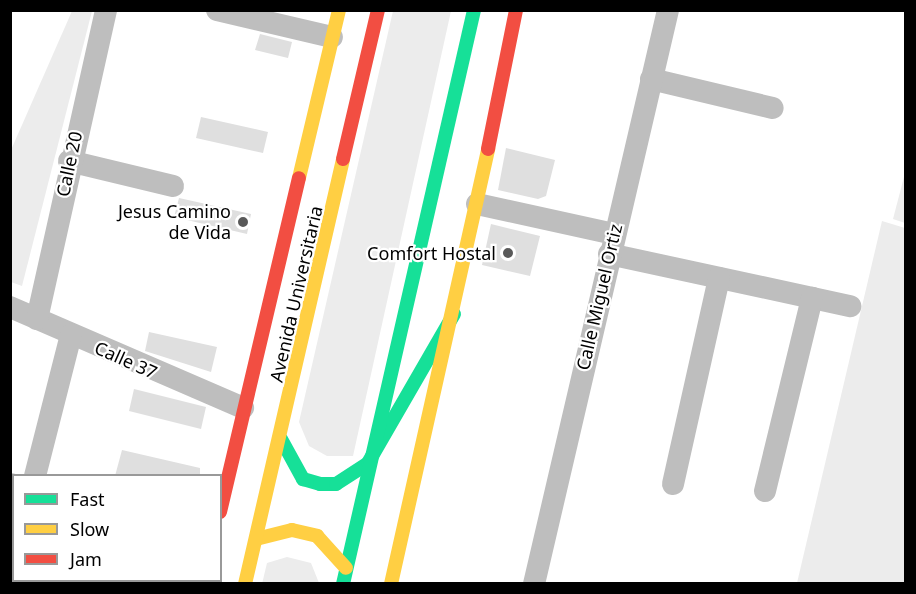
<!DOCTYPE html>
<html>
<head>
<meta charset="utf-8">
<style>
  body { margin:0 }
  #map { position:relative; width:916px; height:594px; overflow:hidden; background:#fff; font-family:"Noto Sans",sans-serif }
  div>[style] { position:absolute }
  .green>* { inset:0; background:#ececec }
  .building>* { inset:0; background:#dfdfdf }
  .street>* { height:22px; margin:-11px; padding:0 11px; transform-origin:11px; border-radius:11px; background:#bebebe }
  .fast>* { height:14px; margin:-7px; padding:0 7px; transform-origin:7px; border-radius:7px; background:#16e098 }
  .slow>* { height:14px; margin:-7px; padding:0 7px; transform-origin:7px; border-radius:7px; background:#ffcf43 }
  .jam>* { height:14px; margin:-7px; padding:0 7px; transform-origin:7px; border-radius:7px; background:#f24e42 }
  .dots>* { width:16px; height:16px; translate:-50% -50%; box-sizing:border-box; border:3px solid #fff; border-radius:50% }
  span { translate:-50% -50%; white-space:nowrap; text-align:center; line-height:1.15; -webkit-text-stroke:4.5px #fff; paint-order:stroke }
  .street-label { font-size:18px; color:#000 }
  .poi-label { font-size:18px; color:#000 }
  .right { translate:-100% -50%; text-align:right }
  .frame { position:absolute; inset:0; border:12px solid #000; pointer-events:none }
  .legend { position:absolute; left:12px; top:474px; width:210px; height:108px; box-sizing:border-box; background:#fff; border:2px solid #999; margin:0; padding:8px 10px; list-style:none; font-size:18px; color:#000 }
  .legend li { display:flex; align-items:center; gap:12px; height:30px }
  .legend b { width:30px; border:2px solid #999 }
</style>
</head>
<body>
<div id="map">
  <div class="green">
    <div style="clip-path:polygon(72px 11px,92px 11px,22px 286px,11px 282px,11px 150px)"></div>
    <div style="clip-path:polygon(393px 11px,451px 11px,353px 456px,327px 456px,309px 446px,299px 422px)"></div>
    <div style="clip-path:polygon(905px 173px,905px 223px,893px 219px)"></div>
    <div style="clip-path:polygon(882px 221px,905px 228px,905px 583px,797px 583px)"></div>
    <div style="clip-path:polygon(287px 557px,311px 563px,319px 583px,262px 584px,267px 563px)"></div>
  </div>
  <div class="building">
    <div style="clip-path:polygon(260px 34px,292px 42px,288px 58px,255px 50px)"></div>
    <div style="clip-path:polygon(201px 117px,268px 132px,263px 153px,196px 138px)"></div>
    <div style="clip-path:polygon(506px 148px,555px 160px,546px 196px,538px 199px,498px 190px)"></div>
    <div style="clip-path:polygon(179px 198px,251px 214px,247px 234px,174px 217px)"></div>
    <div style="clip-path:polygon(491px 224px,540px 236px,530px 276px,482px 265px)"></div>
    <div style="clip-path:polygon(149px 332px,217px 347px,211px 372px,145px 351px)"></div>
    <div style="clip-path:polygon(134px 389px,206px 407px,201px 429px,129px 411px)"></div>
    <div style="clip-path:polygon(122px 450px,200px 468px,200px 476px,115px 476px)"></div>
  </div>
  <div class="street">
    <div style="left:217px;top:10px;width:118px;rotate:13.2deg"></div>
    <div style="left:651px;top:79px;width:125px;rotate:13.4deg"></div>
    <div style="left:69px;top:161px;width:107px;rotate:13.5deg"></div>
    <div style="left:477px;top:204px;width:139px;rotate:12.4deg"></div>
    <div style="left:609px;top:254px;width:247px;rotate:12.2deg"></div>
    <div style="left:10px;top:307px;width:254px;rotate:23.4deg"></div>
    <div style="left:37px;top:319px;width:317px;rotate:-77.4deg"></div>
    <div style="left:35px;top:476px;width:146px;rotate:-75.7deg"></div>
    <div style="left:10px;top:484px;width:4px;rotate:14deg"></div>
    <div style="left:673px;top:484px;width:211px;rotate:-77.4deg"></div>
    <div style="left:765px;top:491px;width:199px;rotate:-76.3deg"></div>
    <div style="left:10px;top:578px;width:14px;rotate:-73deg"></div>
    <div style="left:534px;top:584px;width:589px;rotate:-76.86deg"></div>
  </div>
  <div class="fast">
    <div style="left:281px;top:439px;width:46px;rotate:61.2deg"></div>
    <div style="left:303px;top:479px;width:18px;rotate:16deg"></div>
    <div style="left:320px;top:484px;width:16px"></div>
    <div style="left:336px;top:484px;width:38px;rotate:-33deg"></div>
    <div style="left:368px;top:463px;width:172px;rotate:-60deg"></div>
    <div style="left:343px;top:584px;width:589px;rotate:-77.14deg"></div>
  </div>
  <div class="slow">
    <div style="left:299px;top:178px;width:173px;rotate:-76.6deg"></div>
    <div style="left:256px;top:539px;width:37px;rotate:-14deg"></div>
    <div style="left:292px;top:530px;width:26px;rotate:13deg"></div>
    <div style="left:317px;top:536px;width:43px;rotate:47.8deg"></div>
    <div style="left:205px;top:580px;width:4px;rotate:90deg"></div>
    <div style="left:245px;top:584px;width:436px;rotate:-77deg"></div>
    <div style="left:391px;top:584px;width:446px;rotate:-77.4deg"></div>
  </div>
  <div class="jam">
    <div style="left:488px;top:149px;width:142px;rotate:-78.6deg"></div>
    <div style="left:343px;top:159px;width:153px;rotate:-76.8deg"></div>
    <div style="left:220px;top:512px;width:343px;rotate:-76.7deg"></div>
  </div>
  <div class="dots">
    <div style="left:243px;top:222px;background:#595959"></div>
    <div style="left:508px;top:253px;background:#595959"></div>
  </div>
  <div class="street-label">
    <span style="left:69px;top:164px;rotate:-78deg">Calle 20</span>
    <span style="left:296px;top:294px;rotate:-77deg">Avenida Universitaria</span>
    <span style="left:599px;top:297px;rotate:-77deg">Calle Miguel Ortiz</span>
    <span style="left:126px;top:360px;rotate:24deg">Calle 37</span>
  </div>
  <div class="poi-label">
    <span class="right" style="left:231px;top:222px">Jesus Camino<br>de Vida</span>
    <span class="right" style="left:496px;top:253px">Comfort Hostal</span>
  </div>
  <div class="frame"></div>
  <ul class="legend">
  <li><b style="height:8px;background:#16e098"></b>Fast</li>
  <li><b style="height:8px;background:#ffcf43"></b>Slow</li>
  <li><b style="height:8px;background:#f24e42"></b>Jam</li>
  </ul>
</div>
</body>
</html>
